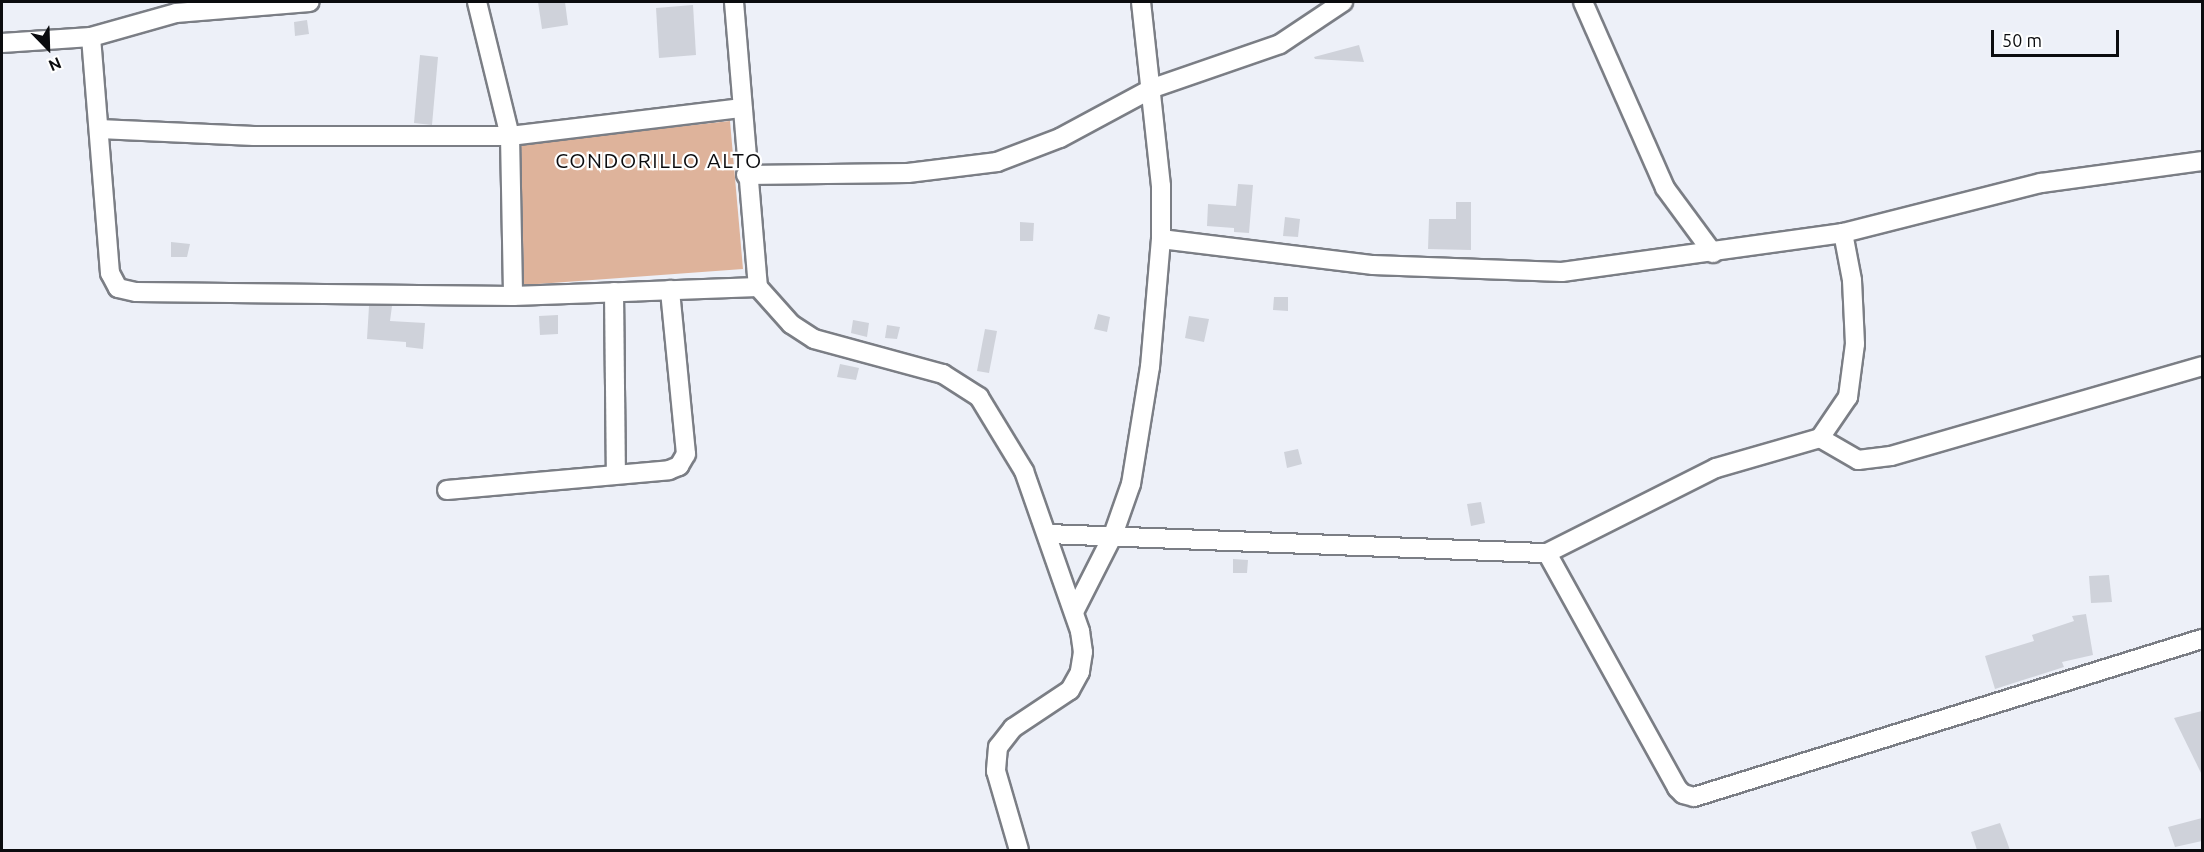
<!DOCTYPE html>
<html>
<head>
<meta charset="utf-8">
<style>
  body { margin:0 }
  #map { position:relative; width:2204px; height:852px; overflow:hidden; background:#edf0f8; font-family:Ubuntu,sans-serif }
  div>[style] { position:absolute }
  .green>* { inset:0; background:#deb39b }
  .building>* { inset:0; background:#cfd2da }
  .roads { filter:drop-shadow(2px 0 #7b7e85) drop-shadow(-2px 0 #7b7e85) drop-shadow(0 2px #7b7e85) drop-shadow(0 -2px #7b7e85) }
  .minor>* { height:18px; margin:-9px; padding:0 9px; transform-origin:9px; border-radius:9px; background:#fff }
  span { translate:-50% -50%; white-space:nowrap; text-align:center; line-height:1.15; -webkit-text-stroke:4.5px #fff; paint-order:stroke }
  .quarter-label { font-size:21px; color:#0b0c0f; letter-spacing:1.5px }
  .frame { position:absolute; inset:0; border:3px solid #0b0c0f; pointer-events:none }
  .north { position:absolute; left:18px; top:18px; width:60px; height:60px; -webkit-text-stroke:4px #fff; paint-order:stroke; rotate:157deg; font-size:16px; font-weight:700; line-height:24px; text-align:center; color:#0b0c0f }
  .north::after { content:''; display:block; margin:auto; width:21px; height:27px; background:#0b0c0f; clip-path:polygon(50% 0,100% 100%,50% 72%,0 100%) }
  .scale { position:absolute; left:1991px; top:30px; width:128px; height:27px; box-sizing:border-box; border:3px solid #0b0c0f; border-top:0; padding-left:8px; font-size:18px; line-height:21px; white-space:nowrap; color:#0b0c0f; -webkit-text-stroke:4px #fff; paint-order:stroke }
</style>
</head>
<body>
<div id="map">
  <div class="green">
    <div style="clip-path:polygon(730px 121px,743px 269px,524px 285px,521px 144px)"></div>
  </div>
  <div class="building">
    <div style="clip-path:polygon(538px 2px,565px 2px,568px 25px,542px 29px)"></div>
    <div style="clip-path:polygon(693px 5px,696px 55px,659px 58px,656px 8px)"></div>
    <div style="clip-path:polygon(307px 20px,309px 34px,295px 36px,294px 22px)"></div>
    <div style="clip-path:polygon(1359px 45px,1364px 62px,1315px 59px,1314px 57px)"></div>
    <div style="clip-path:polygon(420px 55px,438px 57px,432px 125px,414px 123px)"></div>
    <div style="clip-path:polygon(1238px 184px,1253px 185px,1249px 233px,1234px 232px,1234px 228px,1207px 226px,1208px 204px,1236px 206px)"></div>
    <div style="clip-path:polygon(1456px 202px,1471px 202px,1471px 250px,1428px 249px,1429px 219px,1456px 219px)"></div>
    <div style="clip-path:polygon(1285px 217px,1300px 219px,1298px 237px,1283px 236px)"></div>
    <div style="clip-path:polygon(1020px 222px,1034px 223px,1033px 241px,1020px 241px)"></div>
    <div style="clip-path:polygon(171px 242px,190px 244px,187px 257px,171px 257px)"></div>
    <div style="clip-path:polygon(1274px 297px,1288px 297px,1288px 311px,1273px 310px)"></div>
    <div style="clip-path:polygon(369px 306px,392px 306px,390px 321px,425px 323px,423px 349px,406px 347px,406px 342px,367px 339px)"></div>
    <div style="clip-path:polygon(1098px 314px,1110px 317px,1107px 332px,1094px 329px)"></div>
    <div style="clip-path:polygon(558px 315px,558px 334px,540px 335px,539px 316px)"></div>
    <div style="clip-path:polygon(1189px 316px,1209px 319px,1204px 342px,1185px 338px)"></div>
    <div style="clip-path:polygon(853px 320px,869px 323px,867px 337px,851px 333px)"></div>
    <div style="clip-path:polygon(887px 325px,900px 327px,897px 339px,885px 338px)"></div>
    <div style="clip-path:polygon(985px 329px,997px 331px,989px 373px,977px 371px)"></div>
    <div style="clip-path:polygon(840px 364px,859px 368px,856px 380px,837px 377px)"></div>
    <div style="clip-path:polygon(1298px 449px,1302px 464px,1287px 468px,1284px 452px)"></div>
    <div style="clip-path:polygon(1481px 502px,1485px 523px,1471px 526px,1467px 504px)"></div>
    <div style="clip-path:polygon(1233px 559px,1248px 560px,1247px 573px,1233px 573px)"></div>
    <div style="clip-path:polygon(2109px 575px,2112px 602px,2091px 603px,2089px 576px)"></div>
    <div style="clip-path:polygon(2086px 614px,2093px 655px,2062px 662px,2064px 667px,1995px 689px,1985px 656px,2034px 641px,2032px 635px,2074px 621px,2072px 616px)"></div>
    <div style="clip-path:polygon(2202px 711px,2202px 775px,2174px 718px)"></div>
    <div style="clip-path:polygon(2202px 818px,2202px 841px,2175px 847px,2168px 827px)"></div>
    <div style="clip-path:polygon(2000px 823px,2010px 850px,1977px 850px,1971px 832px)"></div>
  </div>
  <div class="roads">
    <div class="minor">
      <div style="left:477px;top:2px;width:138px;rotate:76.2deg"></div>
      <div style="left:510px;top:136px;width:160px;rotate:88.9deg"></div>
      <div style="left:734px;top:2px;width:286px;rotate:85.2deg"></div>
      <div style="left:758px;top:287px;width:50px;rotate:48.3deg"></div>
      <div style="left:791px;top:324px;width:27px;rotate:33deg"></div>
      <div style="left:814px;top:339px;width:134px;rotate:15.2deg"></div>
      <div style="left:943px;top:374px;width:43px;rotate:32.6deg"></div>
      <div style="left:979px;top:397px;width:87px;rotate:58.7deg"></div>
      <div style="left:1024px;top:471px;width:170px;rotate:70.7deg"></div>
      <div style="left:1080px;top:631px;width:21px;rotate:82deg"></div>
      <div style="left:1083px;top:652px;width:20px;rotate:99deg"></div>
      <div style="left:1080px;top:672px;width:21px;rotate:119deg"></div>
      <div style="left:1070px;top:690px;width:69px;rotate:146.3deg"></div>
      <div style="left:1013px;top:728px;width:24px;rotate:128deg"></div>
      <div style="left:998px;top:747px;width:24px;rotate:95deg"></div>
      <div style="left:996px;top:771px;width:82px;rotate:73.8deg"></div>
      <div style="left:1583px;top:2px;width:203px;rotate:66.2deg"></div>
      <div style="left:1665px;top:188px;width:81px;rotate:53.6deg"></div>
      <div style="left:91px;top:37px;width:237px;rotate:85.4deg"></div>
      <div style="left:110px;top:273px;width:17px;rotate:62deg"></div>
      <div style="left:118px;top:288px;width:18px;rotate:13deg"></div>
      <div style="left:136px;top:292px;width:377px;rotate:0.6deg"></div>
      <div style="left:513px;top:296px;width:245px;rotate:-2.1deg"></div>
      <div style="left:2px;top:43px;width:89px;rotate:-3.9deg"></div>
      <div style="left:91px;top:37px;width:88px;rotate:-15.8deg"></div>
      <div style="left:176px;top:13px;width:134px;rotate:-4.7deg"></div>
      <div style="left:99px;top:129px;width:155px;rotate:2.6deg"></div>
      <div style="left:254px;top:136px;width:256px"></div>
      <div style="left:510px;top:136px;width:234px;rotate:-6.9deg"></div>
      <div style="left:746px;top:175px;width:162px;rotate:-0.7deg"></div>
      <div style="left:908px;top:173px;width:90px;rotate:-7deg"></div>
      <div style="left:997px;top:162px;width:67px;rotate:-20.9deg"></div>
      <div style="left:1060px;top:138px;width:106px;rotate:-28.3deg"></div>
      <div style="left:1153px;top:88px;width:134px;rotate:-19.1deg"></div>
      <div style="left:1280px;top:44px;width:76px;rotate:-33.7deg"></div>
      <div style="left:1161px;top:239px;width:214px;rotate:7deg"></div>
      <div style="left:1373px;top:265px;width:189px;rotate:2.1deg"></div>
      <div style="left:1562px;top:272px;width:284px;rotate:-7.9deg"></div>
      <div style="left:1843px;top:233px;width:204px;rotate:-14.2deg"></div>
      <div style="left:2041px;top:183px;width:162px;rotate:-7.8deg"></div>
      <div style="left:614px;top:292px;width:182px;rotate:89.4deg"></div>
      <div style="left:1820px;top:438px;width:44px;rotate:30.1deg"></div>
      <div style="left:1858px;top:460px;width:33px;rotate:-7deg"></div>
      <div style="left:1891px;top:456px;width:324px;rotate:-16.1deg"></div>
      <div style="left:447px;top:490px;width:223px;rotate:-5.1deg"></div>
      <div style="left:669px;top:470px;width:11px;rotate:-22deg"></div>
      <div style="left:679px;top:466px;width:14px;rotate:-60deg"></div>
      <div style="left:686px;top:454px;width:165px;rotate:-95.6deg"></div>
      <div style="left:1048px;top:534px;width:499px;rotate:2.2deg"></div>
      <div style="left:1547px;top:553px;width:189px;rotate:-26.7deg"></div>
      <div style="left:1716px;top:468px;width:108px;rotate:-16.1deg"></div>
      <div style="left:1820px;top:438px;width:50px;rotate:-55.7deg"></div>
      <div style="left:1848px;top:397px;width:53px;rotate:-82.5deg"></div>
      <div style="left:1855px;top:344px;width:64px;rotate:-92.7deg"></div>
      <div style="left:1852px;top:280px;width:48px;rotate:-100.8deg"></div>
      <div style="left:1547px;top:553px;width:269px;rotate:61deg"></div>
      <div style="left:1677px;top:788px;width:8px;rotate:45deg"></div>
      <div style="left:1683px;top:794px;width:11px;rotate:15deg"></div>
      <div style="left:1694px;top:797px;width:532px;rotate:-17.28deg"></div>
      <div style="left:1074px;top:612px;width:86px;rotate:-63.1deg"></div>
      <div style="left:1113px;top:535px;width:54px;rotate:-70.6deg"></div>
      <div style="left:1131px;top:484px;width:119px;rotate:-80.8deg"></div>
      <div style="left:1150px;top:367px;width:128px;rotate:-85.1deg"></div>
      <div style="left:1161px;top:239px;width:53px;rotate:-90deg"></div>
      <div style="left:1161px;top:186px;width:185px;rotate:-96.2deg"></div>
    </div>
  </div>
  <div class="quarter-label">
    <span style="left:659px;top:160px">CONDORILLO ALTO</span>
  </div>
  <div class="frame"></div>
  <div class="north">N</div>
  <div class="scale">50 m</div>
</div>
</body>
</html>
